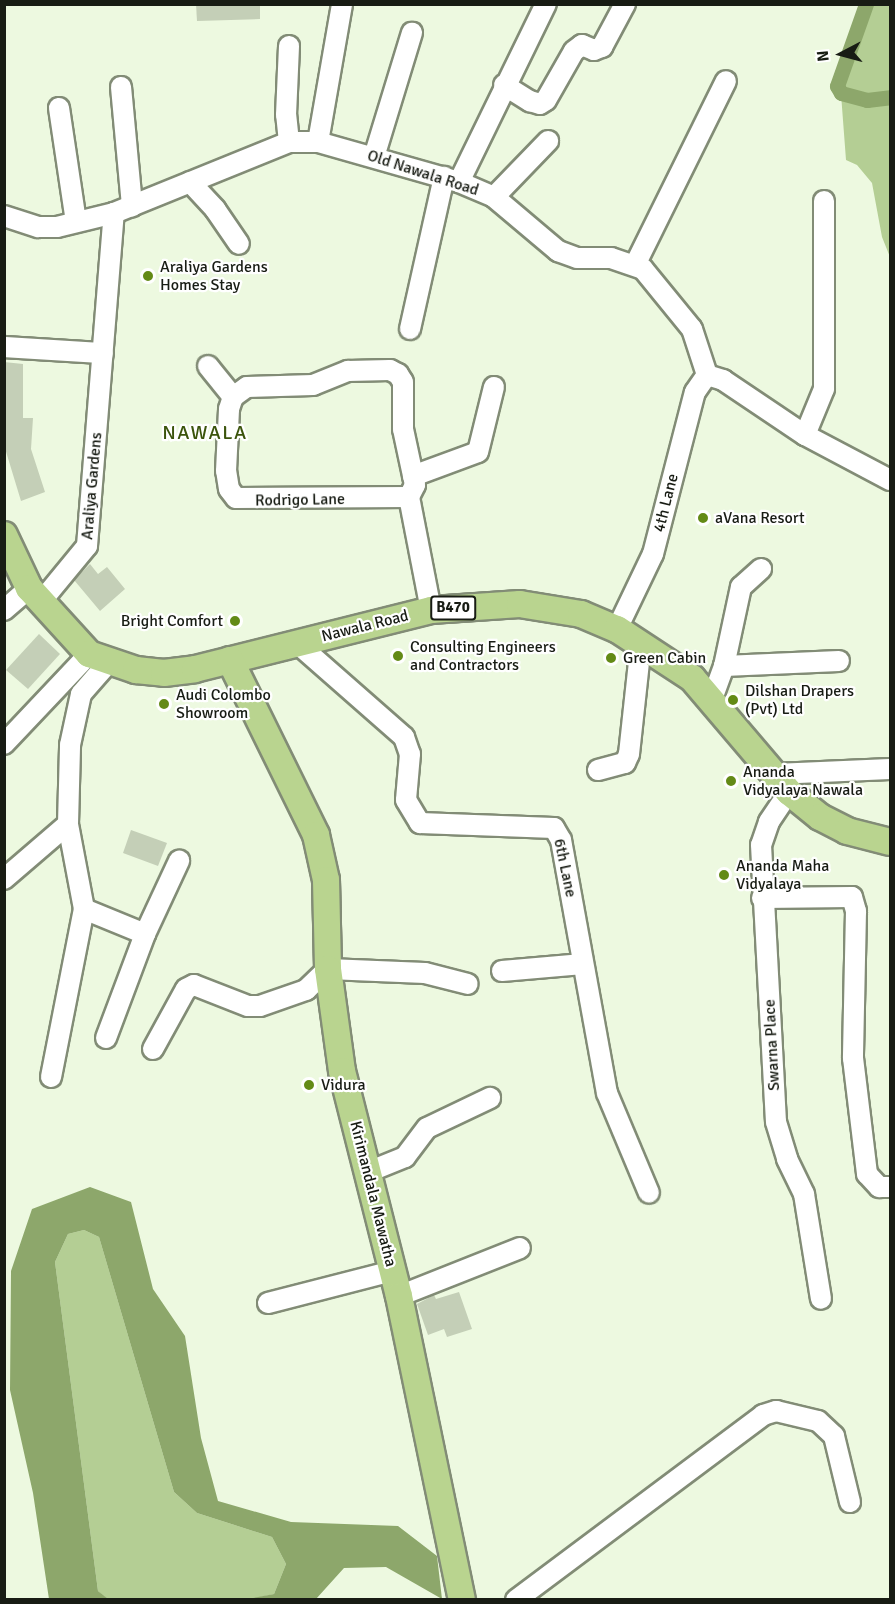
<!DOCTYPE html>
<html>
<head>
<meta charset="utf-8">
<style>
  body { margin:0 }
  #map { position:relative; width:895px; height:1604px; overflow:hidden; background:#edf9e0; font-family:Signika,sans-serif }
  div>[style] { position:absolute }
  .green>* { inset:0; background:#b4ce94 }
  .water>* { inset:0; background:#8da76b }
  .canal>* { height:15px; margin:-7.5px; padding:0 7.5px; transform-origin:7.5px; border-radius:7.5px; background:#8da76b }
  .building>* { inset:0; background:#c4cfb7 }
  .roads { filter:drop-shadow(2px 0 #828c76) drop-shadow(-2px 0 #828c76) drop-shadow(0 2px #828c76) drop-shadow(0 -2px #828c76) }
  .minor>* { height:20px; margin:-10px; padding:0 10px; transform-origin:10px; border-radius:10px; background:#fff }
  .major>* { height:26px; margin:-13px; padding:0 13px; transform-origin:13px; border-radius:13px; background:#b9d48f }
  .dots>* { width:16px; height:16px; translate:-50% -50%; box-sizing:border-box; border:3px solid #fff; border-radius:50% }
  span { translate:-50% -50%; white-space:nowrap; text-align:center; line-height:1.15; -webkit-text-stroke:4.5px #fff; paint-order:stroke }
  .shield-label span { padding:2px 4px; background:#fff; border:2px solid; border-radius:4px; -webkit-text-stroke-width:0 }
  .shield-label { font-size:15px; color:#181c14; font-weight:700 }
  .street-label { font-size:16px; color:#181c14 }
  .poi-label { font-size:16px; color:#181c14 }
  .left { translate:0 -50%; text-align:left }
  .right { translate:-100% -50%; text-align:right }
  .quarter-label { font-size:20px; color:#3b540c; letter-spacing:1.5px }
  .frame { position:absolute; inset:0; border:6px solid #181c14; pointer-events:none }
  .north { position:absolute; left:811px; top:24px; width:60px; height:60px; -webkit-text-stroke:4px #fff; paint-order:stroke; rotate:264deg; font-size:16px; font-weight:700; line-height:24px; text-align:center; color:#181c14 }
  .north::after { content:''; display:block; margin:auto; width:21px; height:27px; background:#181c14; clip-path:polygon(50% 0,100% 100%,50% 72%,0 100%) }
</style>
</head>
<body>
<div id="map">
  <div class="green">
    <div style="clip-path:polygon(866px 5px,890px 5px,890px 257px,882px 237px,872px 183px,857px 165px,846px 160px,841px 94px,837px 86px)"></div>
    <div style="clip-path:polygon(84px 1230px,99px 1237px,174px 1492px,197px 1513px,272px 1537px,286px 1564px,274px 1594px,248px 1600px,108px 1600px,98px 1591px,55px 1262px,68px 1234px)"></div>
  </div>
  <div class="water">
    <div style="clip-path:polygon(90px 1187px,131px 1202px,153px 1289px,185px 1336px,201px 1438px,218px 1501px,291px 1522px,398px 1526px,437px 1556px,442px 1599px,386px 1567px,344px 1568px,316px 1599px,248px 1599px,274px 1594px,286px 1564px,272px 1537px,197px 1513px,174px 1492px,99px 1237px,84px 1230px,68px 1234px,55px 1262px,98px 1591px,108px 1599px,49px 1599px,33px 1493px,10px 1390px,11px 1271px,32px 1209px)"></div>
  </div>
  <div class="canal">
    <div style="left:866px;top:4px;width:87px;rotate:109.5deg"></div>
    <div style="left:837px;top:86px;width:8px;rotate:60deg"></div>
    <div style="left:841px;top:93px;width:27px;rotate:15deg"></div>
    <div style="left:867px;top:100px;width:23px;rotate:-7deg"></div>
  </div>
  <div class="building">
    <div style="clip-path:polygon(196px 4px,260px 6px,260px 19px,197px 21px)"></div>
    <div style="clip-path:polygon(4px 362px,23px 364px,23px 418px,33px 418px,31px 449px,45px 492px,21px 501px,4px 445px)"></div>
    <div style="clip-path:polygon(90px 564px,98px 574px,107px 567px,125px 589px,100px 611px,74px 580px)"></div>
    <div style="clip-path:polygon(39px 634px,60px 654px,28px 689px,6px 670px)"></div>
    <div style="clip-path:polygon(131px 830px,167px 843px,158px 866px,123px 853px)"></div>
    <div style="clip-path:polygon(459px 1292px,472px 1329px,447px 1337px,444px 1329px,428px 1335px,417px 1304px,434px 1295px,436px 1299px)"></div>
  </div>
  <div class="roads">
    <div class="minor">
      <div style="left:504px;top:85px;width:31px;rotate:32deg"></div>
      <div style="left:530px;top:101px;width:10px;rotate:17deg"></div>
      <div style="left:540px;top:104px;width:7px;rotate:-34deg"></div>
      <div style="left:546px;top:100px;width:56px;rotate:-60.3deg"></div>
      <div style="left:574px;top:51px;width:10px;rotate:-37deg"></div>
      <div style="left:582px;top:45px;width:13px;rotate:23deg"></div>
      <div style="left:594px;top:50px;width:9px;rotate:-21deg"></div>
      <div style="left:602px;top:47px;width:49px;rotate:-61.9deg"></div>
      <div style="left:121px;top:87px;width:120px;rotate:84.7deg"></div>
      <div style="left:59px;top:108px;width:115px;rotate:81.5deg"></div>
      <div style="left:289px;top:142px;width:27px;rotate:-96deg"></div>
      <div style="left:286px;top:115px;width:69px;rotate:-87.5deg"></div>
      <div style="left:318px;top:142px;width:140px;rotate:-80.1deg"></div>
      <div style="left:374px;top:157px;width:130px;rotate:-73deg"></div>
      <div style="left:190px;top:182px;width:37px;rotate:47deg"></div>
      <div style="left:215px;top:209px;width:42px;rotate:55.6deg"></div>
      <div style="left:459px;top:182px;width:198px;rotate:-64deg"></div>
      <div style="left:494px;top:197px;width:78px;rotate:-46deg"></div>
      <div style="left:4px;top:216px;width:36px;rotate:18deg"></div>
      <div style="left:38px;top:227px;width:19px"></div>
      <div style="left:57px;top:227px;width:59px;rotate:-13.8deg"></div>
      <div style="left:114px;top:213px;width:189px;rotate:-22.1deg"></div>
      <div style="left:289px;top:142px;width:29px"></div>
      <div style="left:318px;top:142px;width:147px;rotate:15.8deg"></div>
      <div style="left:459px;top:182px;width:38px;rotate:23deg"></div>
      <div style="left:494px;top:197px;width:84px;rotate:40.2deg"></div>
      <div style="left:558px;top:251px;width:20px;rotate:20deg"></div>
      <div style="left:577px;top:258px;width:34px"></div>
      <div style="left:611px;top:258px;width:34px;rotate:19deg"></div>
      <div style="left:643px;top:269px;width:77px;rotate:50.8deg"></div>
      <div style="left:692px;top:329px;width:48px;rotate:71.9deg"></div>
      <div style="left:707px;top:375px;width:17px;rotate:17deg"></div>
      <div style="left:723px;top:380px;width:99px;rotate:33.9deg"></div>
      <div style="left:805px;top:435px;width:96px;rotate:27.9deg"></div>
      <div style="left:635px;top:265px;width:205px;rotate:-63.7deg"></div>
      <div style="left:410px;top:329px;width:156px;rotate:-77.4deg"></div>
      <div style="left:4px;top:347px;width:99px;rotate:3.5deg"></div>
      <div style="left:208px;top:366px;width:40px;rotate:51deg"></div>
      <div style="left:805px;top:435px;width:50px;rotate:-67.6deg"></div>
      <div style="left:824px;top:389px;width:188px;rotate:-90deg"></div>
      <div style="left:413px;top:476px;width:69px;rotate:-20.3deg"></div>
      <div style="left:478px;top:452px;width:67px;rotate:-76.2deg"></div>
      <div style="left:409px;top:497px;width:173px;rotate:179.7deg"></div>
      <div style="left:236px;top:498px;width:11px;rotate:-128deg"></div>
      <div style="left:229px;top:489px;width:18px;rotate:-99deg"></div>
      <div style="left:226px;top:471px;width:62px;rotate:-87.2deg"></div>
      <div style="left:229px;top:409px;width:13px;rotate:-72deg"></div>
      <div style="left:233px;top:397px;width:17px;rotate:-36deg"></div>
      <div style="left:247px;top:387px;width:66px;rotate:-1.7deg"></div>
      <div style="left:313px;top:385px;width:38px;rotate:-22deg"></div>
      <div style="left:348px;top:371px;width:42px;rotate:-1.4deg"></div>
      <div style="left:390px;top:370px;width:9px;rotate:27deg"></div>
      <div style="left:398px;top:374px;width:9px;rotate:58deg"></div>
      <div style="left:403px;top:382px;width:47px;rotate:90deg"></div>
      <div style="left:403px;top:429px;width:57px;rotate:77.9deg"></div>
      <div style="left:415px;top:485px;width:13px;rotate:117deg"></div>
      <div style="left:409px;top:497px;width:115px;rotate:79deg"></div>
      <div style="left:40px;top:603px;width:74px;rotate:-50.5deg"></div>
      <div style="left:87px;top:546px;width:334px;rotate:-85.4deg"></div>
      <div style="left:4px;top:610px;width:33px;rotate:-41deg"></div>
      <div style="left:617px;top:629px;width:83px;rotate:-64.4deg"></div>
      <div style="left:653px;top:554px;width:167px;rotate:-75.5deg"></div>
      <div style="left:695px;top:392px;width:21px;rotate:-55deg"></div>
      <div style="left:298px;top:644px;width:141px;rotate:41.3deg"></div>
      <div style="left:404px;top:737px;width:18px;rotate:71deg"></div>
      <div style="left:410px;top:754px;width:46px;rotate:95deg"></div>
      <div style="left:406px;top:800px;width:27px;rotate:59deg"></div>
      <div style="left:420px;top:823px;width:134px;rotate:2.1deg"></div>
      <div style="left:554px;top:828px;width:14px;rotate:60deg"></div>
      <div style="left:561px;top:840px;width:257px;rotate:79.7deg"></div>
      <div style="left:607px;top:1093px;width:108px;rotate:67.2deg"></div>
      <div style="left:724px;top:666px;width:81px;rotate:-77.9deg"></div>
      <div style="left:741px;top:587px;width:27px;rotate:-42deg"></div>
      <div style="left:712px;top:699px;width:35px;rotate:-70deg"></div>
      <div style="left:724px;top:666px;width:115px;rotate:-2.5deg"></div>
      <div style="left:4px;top:744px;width:124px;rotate:-46.6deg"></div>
      <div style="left:598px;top:770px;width:28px;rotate:-15deg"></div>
      <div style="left:625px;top:763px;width:10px;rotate:-66deg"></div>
      <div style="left:629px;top:754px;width:111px;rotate:-83.8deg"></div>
      <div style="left:775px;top:774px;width:115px;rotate:-2.5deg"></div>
      <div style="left:789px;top:792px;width:36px;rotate:124deg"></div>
      <div style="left:769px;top:822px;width:24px;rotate:109deg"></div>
      <div style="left:761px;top:845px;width:277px;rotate:86.9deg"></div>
      <div style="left:776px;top:1122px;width:39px;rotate:73deg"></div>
      <div style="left:787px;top:1159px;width:39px;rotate:64deg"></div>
      <div style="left:804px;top:1194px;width:106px;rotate:80.8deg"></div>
      <div style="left:4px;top:879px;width:84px;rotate:-40.7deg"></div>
      <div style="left:68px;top:824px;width:79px;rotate:-88.5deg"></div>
      <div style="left:70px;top:745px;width:52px;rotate:-77.8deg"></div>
      <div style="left:81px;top:694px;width:41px;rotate:-48.9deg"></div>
      <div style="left:762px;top:898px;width:90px;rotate:-0.6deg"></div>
      <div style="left:852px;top:897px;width:15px;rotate:74deg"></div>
      <div style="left:856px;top:911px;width:147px;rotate:91.2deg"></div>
      <div style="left:853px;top:1058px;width:117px;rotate:83.1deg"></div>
      <div style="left:867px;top:1174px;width:18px;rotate:47deg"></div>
      <div style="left:879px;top:1187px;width:11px"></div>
      <div style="left:84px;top:909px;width:66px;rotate:22.3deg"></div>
      <div style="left:502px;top:971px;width:81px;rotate:-4.9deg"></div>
      <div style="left:106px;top:1038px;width:111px;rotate:-69.4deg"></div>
      <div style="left:145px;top:934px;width:81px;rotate:-65deg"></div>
      <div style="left:153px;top:1049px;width:68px;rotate:-61.2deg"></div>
      <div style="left:186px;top:989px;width:9px;rotate:-27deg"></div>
      <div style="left:194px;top:985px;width:58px;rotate:21.3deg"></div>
      <div style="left:248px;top:1006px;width:12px"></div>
      <div style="left:260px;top:1006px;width:49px;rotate:-19.2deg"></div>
      <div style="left:306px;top:990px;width:30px;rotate:-44deg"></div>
      <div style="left:328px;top:969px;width:97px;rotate:2.4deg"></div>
      <div style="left:425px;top:973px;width:44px;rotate:14.3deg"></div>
      <div style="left:51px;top:1077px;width:171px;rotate:-78.9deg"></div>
      <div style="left:84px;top:909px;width:86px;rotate:-100.7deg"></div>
      <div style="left:368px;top:1172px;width:40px;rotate:-22deg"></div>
      <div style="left:405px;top:1157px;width:36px;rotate:-53deg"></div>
      <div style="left:427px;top:1128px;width:70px;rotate:-25.5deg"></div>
      <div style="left:399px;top:1296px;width:130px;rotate:-21.6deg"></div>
      <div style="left:268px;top:1303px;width:129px;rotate:-14.4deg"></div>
      <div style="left:516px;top:1600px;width:309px;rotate:-36.8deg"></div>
      <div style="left:763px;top:1415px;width:14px;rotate:-17deg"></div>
      <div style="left:776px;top:1411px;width:43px;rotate:13.4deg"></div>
      <div style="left:818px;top:1421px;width:22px;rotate:43deg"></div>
      <div style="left:834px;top:1436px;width:68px;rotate:76.4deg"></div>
    </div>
    <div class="major">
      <div style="left:4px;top:535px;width:59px;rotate:64.7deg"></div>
      <div style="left:29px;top:588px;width:89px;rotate:47.7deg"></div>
      <div style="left:89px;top:654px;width:50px;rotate:18.8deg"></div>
      <div style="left:136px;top:670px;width:28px;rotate:6deg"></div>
      <div style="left:164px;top:673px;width:31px;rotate:-7deg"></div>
      <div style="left:195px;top:669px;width:243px;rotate:-14deg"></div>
      <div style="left:431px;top:610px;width:89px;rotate:-3.9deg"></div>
      <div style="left:520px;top:604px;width:62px;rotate:9.3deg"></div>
      <div style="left:581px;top:614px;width:39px;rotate:23deg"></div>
      <div style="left:617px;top:629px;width:90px;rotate:33.2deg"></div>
      <div style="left:692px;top:678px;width:150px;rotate:49.6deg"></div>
      <div style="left:789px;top:792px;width:40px;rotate:39deg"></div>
      <div style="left:820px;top:817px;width:30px;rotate:27deg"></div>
      <div style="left:847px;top:831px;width:44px;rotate:14.3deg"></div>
      <div style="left:230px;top:660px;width:195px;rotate:63.8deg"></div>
      <div style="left:316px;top:835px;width:46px;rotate:77.5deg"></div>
      <div style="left:326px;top:880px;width:89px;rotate:88.7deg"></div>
      <div style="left:328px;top:969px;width:103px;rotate:82.2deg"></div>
      <div style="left:342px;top:1071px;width:232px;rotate:75.8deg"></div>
      <div style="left:399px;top:1296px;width:310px;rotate:78.3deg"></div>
    </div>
  </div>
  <div class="dots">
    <div style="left:148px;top:276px;background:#638a16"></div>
    <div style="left:703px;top:518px;background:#638a16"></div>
    <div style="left:235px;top:621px;background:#638a16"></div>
    <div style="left:398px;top:656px;background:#638a16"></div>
    <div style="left:611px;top:658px;background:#638a16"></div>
    <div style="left:733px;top:700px;background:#638a16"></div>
    <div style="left:164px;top:704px;background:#638a16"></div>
    <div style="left:731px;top:781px;background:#638a16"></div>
    <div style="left:724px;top:875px;background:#638a16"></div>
    <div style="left:309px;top:1085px;background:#638a16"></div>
  </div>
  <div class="shield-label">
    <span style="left:453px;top:608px">B470</span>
  </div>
  <div class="street-label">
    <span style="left:423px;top:173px;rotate:18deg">Old Nawala Road</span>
    <span style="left:92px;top:486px;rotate:-85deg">Araliya Gardens</span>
    <span style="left:300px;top:500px;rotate:-1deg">Rodrigo Lane</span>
    <span style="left:666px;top:503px;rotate:-76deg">4th Lane</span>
    <span style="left:365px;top:626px;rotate:-14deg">Nawala Road</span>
    <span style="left:565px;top:868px;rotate:78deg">6th Lane</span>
    <span style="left:772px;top:1045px;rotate:-93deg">Swarna Place</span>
    <span style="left:373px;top:1194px;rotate:76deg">Kirimandala Mawatha</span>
  </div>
  <div class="poi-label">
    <span class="left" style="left:160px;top:276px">Araliya Gardens<br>Homes Stay</span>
    <span class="left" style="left:715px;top:518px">aVana Resort</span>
    <span class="right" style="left:223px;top:621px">Bright Comfort</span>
    <span class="left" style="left:410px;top:656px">Consulting Engineers<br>and Contractors</span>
    <span class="left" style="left:623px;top:658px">Green Cabin</span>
    <span class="left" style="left:745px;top:700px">Dilshan Drapers<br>(Pvt) Ltd</span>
    <span class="left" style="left:176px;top:704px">Audi Colombo<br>Showroom</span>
    <span class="left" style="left:743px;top:781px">Ananda<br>Vidyalaya Nawala</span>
    <span class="left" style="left:736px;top:875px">Ananda Maha<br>Vidyalaya</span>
    <span class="left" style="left:321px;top:1085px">Vidura</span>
  </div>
  <div class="quarter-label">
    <span style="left:205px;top:432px">NAWALA</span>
  </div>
  <div class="frame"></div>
  <div class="north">N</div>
</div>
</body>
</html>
